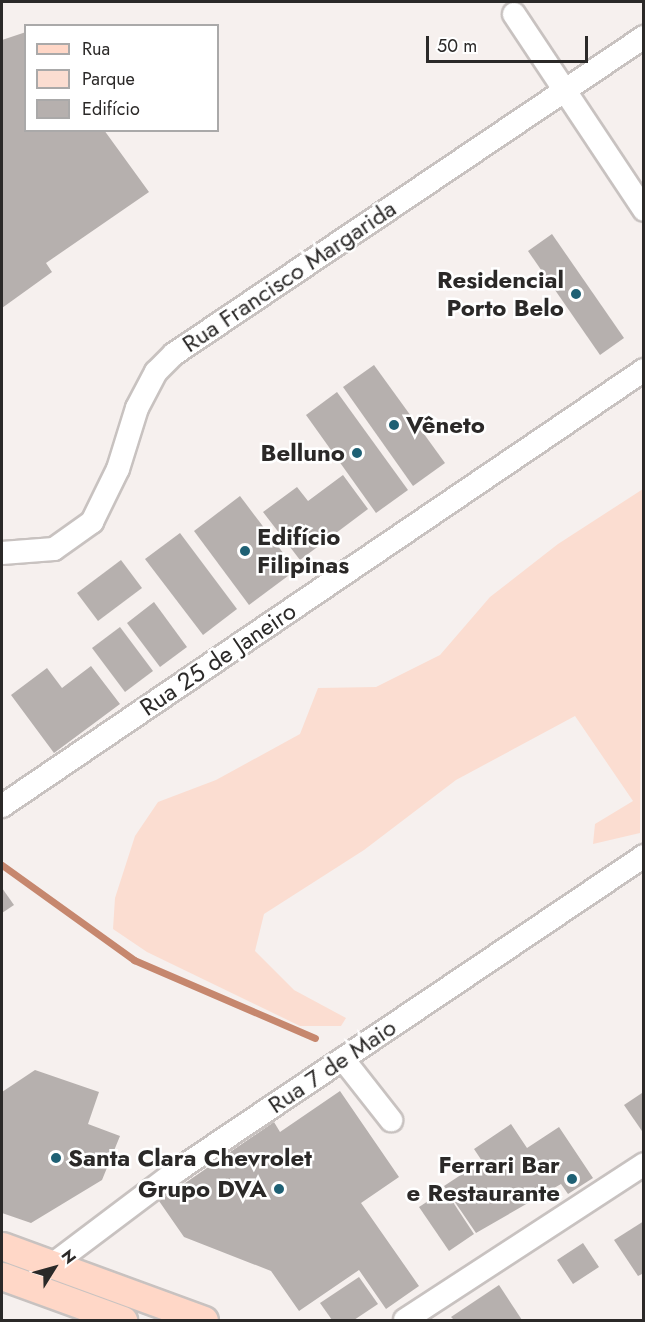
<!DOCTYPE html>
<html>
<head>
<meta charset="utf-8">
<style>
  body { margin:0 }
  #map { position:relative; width:645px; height:1322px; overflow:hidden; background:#f6f0ee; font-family:Jost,sans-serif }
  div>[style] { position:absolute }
  .green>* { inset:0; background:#fbddd1 }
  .stream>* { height:7px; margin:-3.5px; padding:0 3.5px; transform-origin:3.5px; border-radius:3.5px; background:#c6876e }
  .building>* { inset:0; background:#b6b0ae }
  .roads { filter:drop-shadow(2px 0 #c8c2c0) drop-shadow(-2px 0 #c8c2c0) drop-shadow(0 2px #c8c2c0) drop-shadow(0 -2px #c8c2c0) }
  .minor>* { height:22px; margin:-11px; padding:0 11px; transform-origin:11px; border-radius:11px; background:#fff }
  .major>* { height:27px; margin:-13.5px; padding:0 13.5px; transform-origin:13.5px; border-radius:13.5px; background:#ffd7c7 }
  .dots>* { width:16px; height:16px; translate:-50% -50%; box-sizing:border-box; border:3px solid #fff; border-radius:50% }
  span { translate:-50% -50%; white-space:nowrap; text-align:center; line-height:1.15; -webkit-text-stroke:5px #fff; paint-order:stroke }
  .street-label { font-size:24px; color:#2b2928 }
  .poi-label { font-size:24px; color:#2b2928; font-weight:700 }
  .right { translate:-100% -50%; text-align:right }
  .left { translate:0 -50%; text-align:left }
  .frame { position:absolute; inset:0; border:3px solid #2b2928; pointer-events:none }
  .legend { position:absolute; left:24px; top:24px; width:195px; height:108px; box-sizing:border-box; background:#fff; border:2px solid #aaa9a9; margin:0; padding:8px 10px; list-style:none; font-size:18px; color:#2b2928 }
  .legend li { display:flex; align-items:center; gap:12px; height:30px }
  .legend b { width:30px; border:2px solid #aaa9a9 }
  .north { position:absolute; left:24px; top:1238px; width:60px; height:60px; -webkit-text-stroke:4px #fff; paint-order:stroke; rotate:53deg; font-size:16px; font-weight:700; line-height:24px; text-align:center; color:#2b2928 }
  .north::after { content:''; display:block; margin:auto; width:21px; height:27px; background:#2b2928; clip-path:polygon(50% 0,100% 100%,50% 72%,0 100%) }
  .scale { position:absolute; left:426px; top:36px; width:162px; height:27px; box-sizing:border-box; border:3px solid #2b2928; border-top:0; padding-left:8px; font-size:18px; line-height:21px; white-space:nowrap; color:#2b2928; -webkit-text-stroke:4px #fff; paint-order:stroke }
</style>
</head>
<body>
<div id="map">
  <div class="green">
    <div style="clip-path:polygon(643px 489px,640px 833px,593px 844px,595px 824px,633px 801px,575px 716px,456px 780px,364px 850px,264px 914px,255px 951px,294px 990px,346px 1018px,341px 1026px,300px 1026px,147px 952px,113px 929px,115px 898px,135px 836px,158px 802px,216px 780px,300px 734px,318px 688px,376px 687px,440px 655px,490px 597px,558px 544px)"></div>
  </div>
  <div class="stream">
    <div style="left:2px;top:865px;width:163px;rotate:35.7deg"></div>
    <div style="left:134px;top:960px;width:197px;rotate:23.3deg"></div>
  </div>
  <div class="building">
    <div style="clip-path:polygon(26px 32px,26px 130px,104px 130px,149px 192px,46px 263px,52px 272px,2px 308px,2px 40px)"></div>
    <div style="clip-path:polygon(552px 234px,624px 338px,600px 355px,528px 251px)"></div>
    <div style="clip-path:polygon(374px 365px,445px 463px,413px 486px,343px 387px)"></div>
    <div style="clip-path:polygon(337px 392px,408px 490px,376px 513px,306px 415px)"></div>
    <div style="clip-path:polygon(343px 475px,368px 509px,300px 560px,263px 512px,297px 487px,308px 501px)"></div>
    <div style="clip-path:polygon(240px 496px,296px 570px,249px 605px,194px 531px)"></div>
    <div style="clip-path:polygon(180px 533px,237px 609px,203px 635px,145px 559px)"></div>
    <div style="clip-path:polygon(121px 560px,142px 588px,98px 621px,77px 593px)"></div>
    <div style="clip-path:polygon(154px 602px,187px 647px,160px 667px,127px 623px)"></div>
    <div style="clip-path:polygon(120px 627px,153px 671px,125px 692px,92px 648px)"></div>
    <div style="clip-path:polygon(91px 666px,120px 704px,54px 753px,11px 695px,47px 668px,62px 688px)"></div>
    <div style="clip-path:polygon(2px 888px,14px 905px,2px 913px)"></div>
    <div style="clip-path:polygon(35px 1070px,99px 1092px,88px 1124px,120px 1136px,102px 1180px,31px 1223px,2px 1213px,2px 1092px)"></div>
    <div style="clip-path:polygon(340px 1091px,399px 1177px,361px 1203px,419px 1286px,386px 1309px,359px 1270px,299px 1311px,271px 1271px,184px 1237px,159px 1201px,274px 1122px,280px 1132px)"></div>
    <div style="clip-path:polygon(642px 1093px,644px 1095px,644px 1134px,624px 1105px)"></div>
    <div style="clip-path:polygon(511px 1124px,527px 1148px,559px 1127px,593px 1178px,568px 1194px,561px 1184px,476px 1233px,444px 1186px,482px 1161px,474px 1149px)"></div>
    <div style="clip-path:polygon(445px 1190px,474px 1234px,449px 1251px,419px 1207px)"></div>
    <div style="clip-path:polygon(644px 1221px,644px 1273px,638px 1276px,614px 1240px)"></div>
    <div style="clip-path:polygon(583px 1243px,599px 1267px,573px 1284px,557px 1260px)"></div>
    <div style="clip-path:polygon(359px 1277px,378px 1304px,354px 1320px,332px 1320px,320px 1303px)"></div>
    <div style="clip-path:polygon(499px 1285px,522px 1320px,454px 1320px,451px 1317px)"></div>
  </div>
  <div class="roads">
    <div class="minor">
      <div style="left:514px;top:14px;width:235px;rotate:56.4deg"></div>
      <div style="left:2px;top:553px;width:52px;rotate:-4.4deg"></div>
      <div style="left:54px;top:549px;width:47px;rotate:-35.4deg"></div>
      <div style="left:92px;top:522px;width:59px;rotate:-63.9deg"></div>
      <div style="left:118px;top:469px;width:64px;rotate:-72.7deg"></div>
      <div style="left:137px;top:408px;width:41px;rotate:-62.2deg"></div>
      <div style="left:156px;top:372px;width:25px;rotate:-45deg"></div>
      <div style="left:174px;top:354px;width:567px;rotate:-34deg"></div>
      <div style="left:2px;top:806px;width:776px;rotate:-34.18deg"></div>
      <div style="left:343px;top:1059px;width:78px;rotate:51.8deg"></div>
      <div style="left:40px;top:1274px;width:173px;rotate:-37deg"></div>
      <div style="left:178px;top:1170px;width:562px;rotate:-33.97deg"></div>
      <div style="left:405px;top:1320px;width:285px;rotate:-33.1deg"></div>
    </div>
    <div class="major">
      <div style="left:2px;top:1246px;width:215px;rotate:20.1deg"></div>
      <div style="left:2px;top:1276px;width:129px;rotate:20deg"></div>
    </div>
  </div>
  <div class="dots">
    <div style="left:576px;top:294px;background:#1e6074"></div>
    <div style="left:394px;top:425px;background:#1e6074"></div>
    <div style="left:357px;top:453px;background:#1e6074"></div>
    <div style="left:245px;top:551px;background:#1e6074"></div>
    <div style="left:56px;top:1158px;background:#1e6074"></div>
    <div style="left:572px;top:1179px;background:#1e6074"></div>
    <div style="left:279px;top:1189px;background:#1e6074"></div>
  </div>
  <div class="street-label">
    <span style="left:289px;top:276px;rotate:-34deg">Rua Francisco Margarida</span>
    <span style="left:218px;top:659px;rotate:-34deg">Rua 25 de Janeiro</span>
    <span style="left:332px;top:1066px;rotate:-34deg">Rua 7 de Maio</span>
  </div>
  <div class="poi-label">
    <span class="right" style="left:564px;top:294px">Residencial<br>Porto Belo</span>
    <span class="left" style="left:406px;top:425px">Vêneto</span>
    <span class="right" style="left:345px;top:453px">Belluno</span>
    <span class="left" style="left:257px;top:551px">Edifício<br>Filipinas</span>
    <span class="left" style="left:68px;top:1158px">Santa Clara Chevrolet</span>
    <span class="right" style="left:560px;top:1179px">Ferrari Bar<br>e Restaurante</span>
    <span class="right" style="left:267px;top:1189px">Grupo DVA</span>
  </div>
  <div class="frame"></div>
  <ul class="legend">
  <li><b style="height:8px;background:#ffd7c7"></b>Rua</li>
  <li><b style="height:16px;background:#fbddd1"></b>Parque</li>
  <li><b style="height:16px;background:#b6b0ae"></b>Edifício</li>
  </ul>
  <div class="north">N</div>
  <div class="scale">50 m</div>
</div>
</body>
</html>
